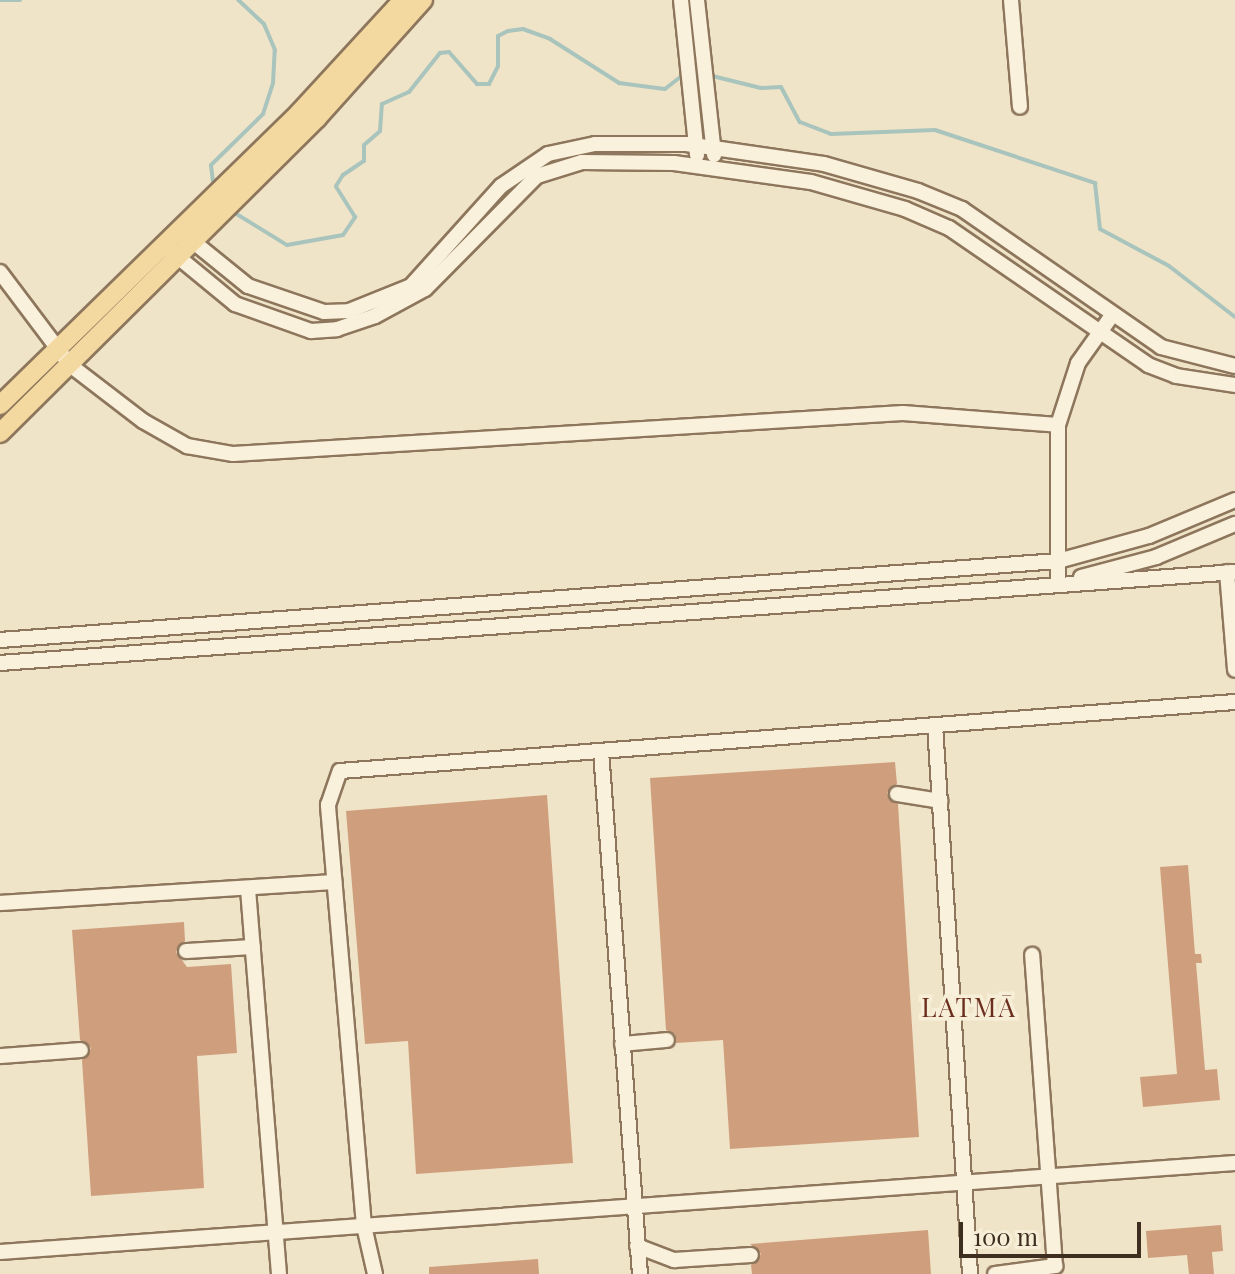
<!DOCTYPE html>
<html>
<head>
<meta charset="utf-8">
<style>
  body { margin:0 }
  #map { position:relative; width:1235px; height:1274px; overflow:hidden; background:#f0e4c8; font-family:"Playfair Display",serif }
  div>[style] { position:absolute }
  .stream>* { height:4px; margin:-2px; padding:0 2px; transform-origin:2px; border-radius:2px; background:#a9c4bc }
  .building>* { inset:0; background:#cf9f7d }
  .roads { filter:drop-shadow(2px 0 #8d765c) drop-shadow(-2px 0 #8d765c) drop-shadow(0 2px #8d765c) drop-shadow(0 -2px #8d765c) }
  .minor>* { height:14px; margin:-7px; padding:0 7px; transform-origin:7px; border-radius:7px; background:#faf1dc }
  .major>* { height:18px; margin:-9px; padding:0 9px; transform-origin:9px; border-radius:9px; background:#f3d9a0 }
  span { translate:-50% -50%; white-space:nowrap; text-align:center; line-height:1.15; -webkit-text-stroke:7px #f7eed8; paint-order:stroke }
  .neighbourhood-label { font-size:26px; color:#6b2e1e; letter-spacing:2px }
  .scale { position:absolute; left:959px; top:1222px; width:182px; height:36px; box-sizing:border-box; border:4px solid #3d2e20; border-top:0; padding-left:10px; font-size:24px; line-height:28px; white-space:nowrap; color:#3d2e20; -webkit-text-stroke:6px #f7eed8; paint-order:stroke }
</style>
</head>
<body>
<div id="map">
  <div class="stream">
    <div style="left:1px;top:0;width:19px"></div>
    <div style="left:692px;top:71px;width:71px;rotate:13.8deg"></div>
    <div style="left:761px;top:88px;width:20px;rotate:-3deg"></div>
    <div style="left:781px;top:87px;width:40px;rotate:62deg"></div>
    <div style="left:800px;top:122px;width:33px;rotate:21deg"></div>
    <div style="left:831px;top:134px;width:104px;rotate:-2.2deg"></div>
    <div style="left:935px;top:130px;width:169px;rotate:18.3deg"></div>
    <div style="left:1095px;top:183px;width:46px;rotate:83.8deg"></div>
    <div style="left:1100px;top:229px;width:78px;rotate:28.2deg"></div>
    <div style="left:1169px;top:266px;width:83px;rotate:37.7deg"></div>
    <div style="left:214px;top:190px;width:25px;rotate:-97deg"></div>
    <div style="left:211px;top:165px;width:73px;rotate:-44.4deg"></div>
    <div style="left:263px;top:114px;width:33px;rotate:-72deg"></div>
    <div style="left:273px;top:83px;width:33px;rotate:-87deg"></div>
    <div style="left:275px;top:50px;width:28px;rotate:-113deg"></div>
    <div style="left:264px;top:24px;width:35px;rotate:-137deg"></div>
    <div style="left:230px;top:210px;width:67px;rotate:31.6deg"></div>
    <div style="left:287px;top:245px;width:57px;rotate:-10.1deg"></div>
    <div style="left:343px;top:235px;width:22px;rotate:-56deg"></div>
    <div style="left:355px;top:217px;width:36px;rotate:-122deg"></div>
    <div style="left:336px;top:186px;width:13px;rotate:-58deg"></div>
    <div style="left:343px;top:175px;width:25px;rotate:-34deg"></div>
    <div style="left:364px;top:161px;width:16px;rotate:-90deg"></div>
    <div style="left:364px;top:145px;width:21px;rotate:-41deg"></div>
    <div style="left:380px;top:131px;width:27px;rotate:-86deg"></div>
    <div style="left:382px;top:104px;width:30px;rotate:-24deg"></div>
    <div style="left:409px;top:92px;width:50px;rotate:-51.5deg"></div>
    <div style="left:440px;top:53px;width:9px;rotate:-6deg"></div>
    <div style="left:449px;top:52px;width:43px;rotate:48.8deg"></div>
    <div style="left:477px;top:84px;width:12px"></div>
    <div style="left:489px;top:84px;width:20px;rotate:-63deg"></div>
    <div style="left:498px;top:66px;width:30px;rotate:-90deg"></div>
    <div style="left:498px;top:36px;width:11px;rotate:-27deg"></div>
    <div style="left:508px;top:31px;width:15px;rotate:-8deg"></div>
    <div style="left:523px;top:29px;width:29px;rotate:20deg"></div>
    <div style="left:550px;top:39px;width:82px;rotate:32.5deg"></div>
    <div style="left:619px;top:83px;width:46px;rotate:7.4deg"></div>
    <div style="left:665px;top:89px;width:24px;rotate:-38deg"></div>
  </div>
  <div class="building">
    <div style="clip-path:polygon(895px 762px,897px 784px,887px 793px,898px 804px,919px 1137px,730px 1149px,723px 1040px,676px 1043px,675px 1034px,666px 1030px,650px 778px)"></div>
    <div style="clip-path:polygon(547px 795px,573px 1163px,416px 1174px,408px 1041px,365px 1044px,346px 811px)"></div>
    <div style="clip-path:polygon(1188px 865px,1195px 954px,1201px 954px,1202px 963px,1196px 963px,1205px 1070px,1217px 1069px,1220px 1100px,1143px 1107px,1140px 1077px,1177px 1074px,1160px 867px)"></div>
    <div style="clip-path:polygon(184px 922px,185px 941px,176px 952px,187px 967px,231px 964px,237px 1053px,197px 1056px,204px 1188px,91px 1196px,82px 1060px,91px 1048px,80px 1040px,72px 930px)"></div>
    <div style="clip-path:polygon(1221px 1225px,1223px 1251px,1212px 1252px,1214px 1274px,1189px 1274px,1187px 1255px,1148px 1258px,1146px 1231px)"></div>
    <div style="clip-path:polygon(928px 1230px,931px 1274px,752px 1274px,751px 1265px,761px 1254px,750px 1244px)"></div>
    <div style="clip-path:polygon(538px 1259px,539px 1274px,429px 1274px,429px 1267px)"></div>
  </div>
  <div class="roads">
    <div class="minor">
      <div style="left:681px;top:0;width:156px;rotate:84.1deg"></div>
      <div style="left:697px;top:0;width:156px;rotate:83.7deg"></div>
      <div style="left:1011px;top:0;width:107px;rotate:85.2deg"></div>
      <div style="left:185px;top:235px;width:81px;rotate:39deg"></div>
      <div style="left:248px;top:286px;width:80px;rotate:18.9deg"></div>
      <div style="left:324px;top:312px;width:25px;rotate:-2deg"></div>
      <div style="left:349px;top:311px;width:67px;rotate:-22deg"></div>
      <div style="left:411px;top:286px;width:135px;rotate:-48deg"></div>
      <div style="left:501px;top:186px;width:57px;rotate:-34.2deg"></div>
      <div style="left:548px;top:154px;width:48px;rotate:-12deg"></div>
      <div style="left:595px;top:144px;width:91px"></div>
      <div style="left:686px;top:144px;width:139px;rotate:8.2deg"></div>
      <div style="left:824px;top:164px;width:98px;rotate:16deg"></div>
      <div style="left:918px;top:191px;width:48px;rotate:22.2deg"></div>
      <div style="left:962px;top:209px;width:242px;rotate:34.7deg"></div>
      <div style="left:1161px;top:347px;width:76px;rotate:14.4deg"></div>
      <div style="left:172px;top:252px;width:82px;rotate:39.5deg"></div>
      <div style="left:235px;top:304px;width:81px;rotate:19.6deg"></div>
      <div style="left:311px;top:331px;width:26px;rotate:-4deg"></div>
      <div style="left:337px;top:329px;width:40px;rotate:-18.9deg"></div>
      <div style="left:375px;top:316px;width:57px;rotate:-28.4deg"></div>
      <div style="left:425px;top:289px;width:159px;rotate:-45.3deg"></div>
      <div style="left:537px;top:176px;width:47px;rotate:-17.3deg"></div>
      <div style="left:582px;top:162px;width:92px;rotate:0.6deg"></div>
      <div style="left:674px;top:163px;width:138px;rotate:7.9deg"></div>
      <div style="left:811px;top:182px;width:98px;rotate:16deg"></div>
      <div style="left:905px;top:209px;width:48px;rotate:23.4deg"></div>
      <div style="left:949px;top:228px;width:242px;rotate:34.5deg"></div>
      <div style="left:1148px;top:365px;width:30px;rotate:21deg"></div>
      <div style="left:1176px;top:376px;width:60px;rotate:8.7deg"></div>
      <div style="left:0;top:272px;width:116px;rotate:53deg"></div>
      <div style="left:70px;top:365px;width:92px;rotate:37.5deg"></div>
      <div style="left:143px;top:421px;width:51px;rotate:29.6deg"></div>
      <div style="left:187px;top:446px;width:47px;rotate:9.9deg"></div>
      <div style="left:233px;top:454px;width:671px;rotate:-3.5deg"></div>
      <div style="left:903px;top:413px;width:155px;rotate:4.4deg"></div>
      <div style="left:1227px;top:572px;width:98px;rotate:85.3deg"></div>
      <div style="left:1081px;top:577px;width:78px;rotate:-14.9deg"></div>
      <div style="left:1156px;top:557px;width:86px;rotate:-22.7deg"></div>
      <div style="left:1058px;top:585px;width:160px;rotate:-90deg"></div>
      <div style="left:1058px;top:425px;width:65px;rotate:-72.1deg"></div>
      <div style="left:1078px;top:363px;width:60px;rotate:-54.5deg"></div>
      <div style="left:0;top:640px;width:1061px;rotate:-4.27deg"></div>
      <div style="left:1058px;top:561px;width:94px;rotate:-15.4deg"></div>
      <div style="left:1149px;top:536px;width:93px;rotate:-22.7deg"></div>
      <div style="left:0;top:663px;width:1238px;rotate:-4.21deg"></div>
      <div style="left:935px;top:725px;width:550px;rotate:86.35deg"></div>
      <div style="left:601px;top:751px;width:524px;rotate:85.74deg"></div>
      <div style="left:897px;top:794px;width:44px;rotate:9.2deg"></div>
      <div style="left:248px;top:889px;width:386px;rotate:85.4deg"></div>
      <div style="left:0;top:903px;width:335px;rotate:-3.6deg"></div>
      <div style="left:186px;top:951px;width:67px;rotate:-3.4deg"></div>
      <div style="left:622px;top:1044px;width:45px;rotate:-5.1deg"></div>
      <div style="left:0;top:1056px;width:81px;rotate:-4.2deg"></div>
      <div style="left:637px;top:1246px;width:40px;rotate:21deg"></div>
      <div style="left:674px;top:1260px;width:77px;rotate:-3.7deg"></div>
      <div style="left:0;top:1252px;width:1238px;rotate:-4.12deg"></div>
      <div style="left:375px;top:1274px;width:49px;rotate:-102.9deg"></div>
      <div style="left:364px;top:1226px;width:423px;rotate:-94.9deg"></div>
      <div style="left:328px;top:805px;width:36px;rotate:-71deg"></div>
      <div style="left:340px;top:771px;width:898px;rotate:-4.41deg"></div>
      <div style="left:995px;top:1274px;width:61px;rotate:-7.6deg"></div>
      <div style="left:1055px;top:1266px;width:312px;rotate:-94.2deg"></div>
    </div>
    <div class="major">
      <div style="left:0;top:405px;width:418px;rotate:-44.3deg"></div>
      <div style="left:299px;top:113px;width:154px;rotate:-47.4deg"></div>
      <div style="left:0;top:433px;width:447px;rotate:-44.8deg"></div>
      <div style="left:317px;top:118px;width:159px;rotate:-48.1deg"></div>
    </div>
  </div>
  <div class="neighbourhood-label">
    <span style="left:969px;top:1007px">LATMĀ</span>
  </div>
  <div class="scale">100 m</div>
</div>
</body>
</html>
